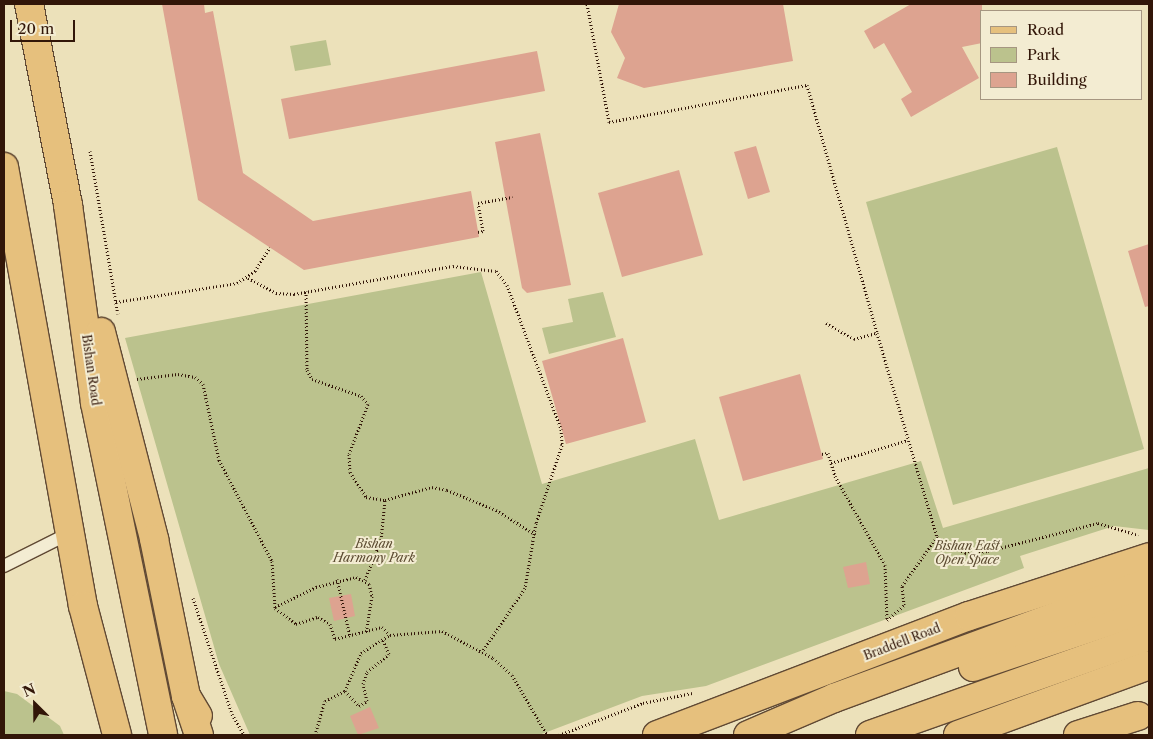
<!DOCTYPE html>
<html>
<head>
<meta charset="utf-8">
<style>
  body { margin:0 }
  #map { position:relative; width:1153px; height:739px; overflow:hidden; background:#ece1ba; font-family:"Libre Caslon Text",serif }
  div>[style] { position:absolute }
  .green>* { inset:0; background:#bbc28d }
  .building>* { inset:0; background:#dda390 }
  .path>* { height:3px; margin-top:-1.5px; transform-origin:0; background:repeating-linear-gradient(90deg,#321608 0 1px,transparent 0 3.5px) }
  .roads { filter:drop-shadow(1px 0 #604934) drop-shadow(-1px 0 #604934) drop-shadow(0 1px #604934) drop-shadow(0 -1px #604934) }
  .lane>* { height:12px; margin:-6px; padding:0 6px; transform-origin:6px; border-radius:6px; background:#f3ecd2 }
  .primary>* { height:28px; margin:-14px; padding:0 14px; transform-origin:14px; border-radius:14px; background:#e6c07d }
  .highway>* { height:28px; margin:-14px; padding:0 14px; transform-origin:14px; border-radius:14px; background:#e6c07d }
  span { translate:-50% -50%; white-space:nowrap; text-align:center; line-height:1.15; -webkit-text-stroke:4px #f3ecd2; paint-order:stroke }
  .street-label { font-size:12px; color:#321608 }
  .park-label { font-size:12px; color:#5b4a30; font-style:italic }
  .frame { position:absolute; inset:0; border:5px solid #321608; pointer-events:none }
  .legend { position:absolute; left:980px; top:10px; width:162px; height:90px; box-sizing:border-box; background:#f3ecd2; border:1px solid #a69681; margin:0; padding:6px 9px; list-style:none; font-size:15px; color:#321608 }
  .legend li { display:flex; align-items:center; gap:10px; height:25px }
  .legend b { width:25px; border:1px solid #a69681 }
  .north { position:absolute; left:10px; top:679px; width:50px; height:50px; -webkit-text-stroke:4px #f3ecd2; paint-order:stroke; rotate:337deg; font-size:14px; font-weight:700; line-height:20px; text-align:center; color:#321608 }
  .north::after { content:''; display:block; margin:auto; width:18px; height:22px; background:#321608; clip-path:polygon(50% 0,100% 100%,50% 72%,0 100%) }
  .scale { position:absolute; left:10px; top:20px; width:65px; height:22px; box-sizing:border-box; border:2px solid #321608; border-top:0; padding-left:6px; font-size:15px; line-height:18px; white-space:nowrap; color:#321608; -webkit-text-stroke:4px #f3ecd2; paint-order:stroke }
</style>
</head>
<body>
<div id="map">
  <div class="green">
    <div style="clip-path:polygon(326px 40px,331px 65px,295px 71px,290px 46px)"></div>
    <div style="clip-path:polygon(1057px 147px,1144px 449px,953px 505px,866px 202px)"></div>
    <div style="clip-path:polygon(481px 272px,542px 484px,695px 439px,719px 520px,921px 461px,943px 528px,1149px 468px,1149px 530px,1114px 526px,1020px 556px,1024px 568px,706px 686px,642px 696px,539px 735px,250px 735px,219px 664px,125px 338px)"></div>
    <div style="clip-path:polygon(603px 292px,616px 337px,549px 354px,542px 328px,573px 322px,568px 299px)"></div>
    <div style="clip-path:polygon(4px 691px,17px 694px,60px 726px,64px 735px,4px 735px)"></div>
  </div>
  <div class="building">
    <div style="clip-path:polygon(162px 4px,204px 4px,205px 13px,213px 11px,243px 173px,313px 221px,471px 191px,479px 237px,304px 270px,198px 200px)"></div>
    <div style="clip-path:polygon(619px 4px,783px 4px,793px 61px,644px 88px,617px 78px,625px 58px,611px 32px)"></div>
    <div style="clip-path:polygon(911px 4px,982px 4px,982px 43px,962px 47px,979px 78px,911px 117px,901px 99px,912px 92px,884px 43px,874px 49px,864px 31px)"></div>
    <div style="clip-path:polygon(537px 51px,545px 91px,289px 139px,281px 99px)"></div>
    <div style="clip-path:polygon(540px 133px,571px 285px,527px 293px,522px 288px,495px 142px)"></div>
    <div style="clip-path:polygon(756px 146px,770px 192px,748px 199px,734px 152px)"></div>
    <div style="clip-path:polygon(679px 170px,703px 255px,622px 277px,598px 193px)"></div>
    <div style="clip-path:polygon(1149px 244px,1149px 306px,1145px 307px,1128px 251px)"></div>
    <div style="clip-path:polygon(623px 338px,646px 422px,566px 444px,542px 361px)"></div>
    <div style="clip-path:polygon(800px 374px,823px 459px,743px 481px,719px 397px)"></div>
    <div style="clip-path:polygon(866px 562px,870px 584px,848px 588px,843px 567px)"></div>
    <div style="clip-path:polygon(351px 594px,355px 616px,334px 621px,329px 598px)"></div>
    <div style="clip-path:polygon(370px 707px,379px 728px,358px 735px,350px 716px)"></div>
  </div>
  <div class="path">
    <div style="left:587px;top:4px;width:120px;rotate:79.4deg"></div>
    <div style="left:609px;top:122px;width:201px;rotate:-10.6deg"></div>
    <div style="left:807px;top:85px;width:258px;rotate:74.2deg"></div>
    <div style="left:90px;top:151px;width:165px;rotate:80.3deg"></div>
    <div style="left:478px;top:232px;width:5px;rotate:-11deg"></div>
    <div style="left:483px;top:231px;width:28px;rotate:-100deg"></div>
    <div style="left:478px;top:203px;width:35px;rotate:-10deg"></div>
    <div style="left:248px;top:278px;width:32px;rotate:28deg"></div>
    <div style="left:276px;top:293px;width:18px;rotate:3deg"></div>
    <div style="left:294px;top:294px;width:161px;rotate:-10deg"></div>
    <div style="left:453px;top:266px;width:43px;rotate:6.6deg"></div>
    <div style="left:496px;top:271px;width:18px;rotate:52deg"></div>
    <div style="left:507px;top:285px;width:154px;rotate:69.4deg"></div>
    <div style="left:561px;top:429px;width:16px;rotate:86deg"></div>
    <div style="left:562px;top:445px;width:82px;rotate:108.4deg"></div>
    <div style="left:536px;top:523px;width:66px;rotate:99.6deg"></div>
    <div style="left:525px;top:588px;width:77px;rotate:123.9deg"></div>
    <div style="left:306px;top:291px;width:79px;rotate:89.3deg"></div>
    <div style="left:307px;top:370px;width:10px;rotate:61deg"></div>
    <div style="left:312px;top:379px;width:52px;rotate:19.1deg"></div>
    <div style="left:361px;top:396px;width:11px;rotate:49deg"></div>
    <div style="left:368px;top:404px;width:53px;rotate:110.8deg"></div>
    <div style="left:349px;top:454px;width:18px;rotate:87deg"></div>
    <div style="left:350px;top:472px;width:30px;rotate:57deg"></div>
    <div style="left:366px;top:497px;width:19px;rotate:9deg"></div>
    <div style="left:385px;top:500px;width:49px;rotate:-15.5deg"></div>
    <div style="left:432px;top:487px;width:15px;rotate:11deg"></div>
    <div style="left:447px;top:490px;width:53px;rotate:22.2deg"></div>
    <div style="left:496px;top:510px;width:46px;rotate:31.6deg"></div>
    <div style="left:116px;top:302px;width:122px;rotate:-8.9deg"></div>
    <div style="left:237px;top:283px;width:22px;rotate:-34deg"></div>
    <div style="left:255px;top:271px;width:28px;rotate:-58deg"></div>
    <div style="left:826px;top:323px;width:32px;rotate:30deg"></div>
    <div style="left:854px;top:339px;width:24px;rotate:-15deg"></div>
    <div style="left:877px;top:333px;width:213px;rotate:73.6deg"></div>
    <div style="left:937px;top:537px;width:32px;rotate:30deg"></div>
    <div style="left:965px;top:553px;width:23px;rotate:-5deg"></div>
    <div style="left:988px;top:551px;width:114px;rotate:-14.3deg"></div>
    <div style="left:1098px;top:523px;width:42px;rotate:16.7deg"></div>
    <div style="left:137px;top:379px;width:41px;rotate:-7deg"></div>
    <div style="left:178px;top:374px;width:17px;rotate:10deg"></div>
    <div style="left:195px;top:377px;width:11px;rotate:41deg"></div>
    <div style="left:203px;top:384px;width:78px;rotate:78.1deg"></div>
    <div style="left:219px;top:460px;width:114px;rotate:62.3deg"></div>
    <div style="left:272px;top:561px;width:47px;rotate:86.3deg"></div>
    <div style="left:822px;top:454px;width:6px;rotate:-9deg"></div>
    <div style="left:828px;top:453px;width:24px;rotate:73deg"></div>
    <div style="left:835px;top:476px;width:102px;rotate:60.7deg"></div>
    <div style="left:885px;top:565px;width:55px;rotate:87.9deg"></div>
    <div style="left:831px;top:463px;width:80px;rotate:-16.6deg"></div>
    <div style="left:337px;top:579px;width:58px;rotate:77.2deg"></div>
    <div style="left:365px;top:580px;width:43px;rotate:-68.2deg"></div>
    <div style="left:381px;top:540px;width:40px;rotate:-84.3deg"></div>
    <div style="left:193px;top:598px;width:122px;rotate:71.4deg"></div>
    <div style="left:232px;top:714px;width:24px;rotate:60deg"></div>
    <div style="left:275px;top:607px;width:46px;rotate:-26deg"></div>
    <div style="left:316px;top:587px;width:41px;rotate:-14deg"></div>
    <div style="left:356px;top:577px;width:15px;rotate:28deg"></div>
    <div style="left:369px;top:584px;width:12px;rotate:76deg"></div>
    <div style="left:372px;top:596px;width:36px;rotate:99deg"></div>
    <div style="left:275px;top:608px;width:26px;rotate:37deg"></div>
    <div style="left:296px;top:624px;width:23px;rotate:-18deg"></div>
    <div style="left:318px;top:617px;width:14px;rotate:30deg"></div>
    <div style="left:330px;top:624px;width:16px;rotate:72deg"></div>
    <div style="left:335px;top:639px;width:49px;rotate:-14.3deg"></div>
    <div style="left:382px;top:627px;width:11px;rotate:45deg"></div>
    <div style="left:390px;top:635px;width:52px;rotate:-4.4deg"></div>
    <div style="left:442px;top:631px;width:58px;rotate:27.9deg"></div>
    <div style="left:493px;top:658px;width:25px;rotate:42deg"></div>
    <div style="left:512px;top:675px;width:69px;rotate:59.7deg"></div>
    <div style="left:887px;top:620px;width:23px;rotate:-41deg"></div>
    <div style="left:904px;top:605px;width:19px;rotate:-96deg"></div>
    <div style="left:902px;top:586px;width:60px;rotate:-54.5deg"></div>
    <div style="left:345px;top:691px;width:21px;rotate:47deg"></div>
    <div style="left:359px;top:706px;width:9px;rotate:-32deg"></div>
    <div style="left:367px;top:701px;width:17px;rotate:-103deg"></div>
    <div style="left:363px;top:684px;width:13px;rotate:-72deg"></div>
    <div style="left:367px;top:672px;width:28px;rotate:-39deg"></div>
    <div style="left:389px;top:654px;width:17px;rotate:-114deg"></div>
    <div style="left:315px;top:735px;width:35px;rotate:-74deg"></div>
    <div style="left:325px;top:701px;width:22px;rotate:-27deg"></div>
    <div style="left:345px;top:691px;width:41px;rotate:-67.2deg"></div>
    <div style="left:361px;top:653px;width:34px;rotate:-32deg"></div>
    <div style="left:559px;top:735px;width:90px;rotate:-20.9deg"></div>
    <div style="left:643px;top:703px;width:50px;rotate:-11.5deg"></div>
  </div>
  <div class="roads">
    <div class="lane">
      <div style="left:4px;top:566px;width:74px;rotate:-26.6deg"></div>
    </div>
    <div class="primary">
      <div style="left:29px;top:4px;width:205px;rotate:79deg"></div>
      <div style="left:68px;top:205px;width:200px;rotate:82.2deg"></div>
      <div style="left:95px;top:403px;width:339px;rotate:78.4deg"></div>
      <div style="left:4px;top:167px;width:446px;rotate:79.8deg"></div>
      <div style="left:83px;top:606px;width:133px;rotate:75.2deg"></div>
      <div style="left:101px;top:332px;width:214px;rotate:75.6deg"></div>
      <div style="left:154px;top:539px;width:160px;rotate:78.5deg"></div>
      <div style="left:186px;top:696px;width:23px;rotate:59deg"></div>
      <div style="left:657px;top:735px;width:334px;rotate:-20.9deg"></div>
      <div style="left:969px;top:616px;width:189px;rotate:-18.1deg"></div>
      <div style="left:1078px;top:735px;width:63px;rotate:-17.6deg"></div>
    </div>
    <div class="highway">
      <div style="left:973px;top:667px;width:186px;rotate:-18.5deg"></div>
      <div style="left:186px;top:696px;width:41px;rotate:71.6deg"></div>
      <div style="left:748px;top:735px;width:94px;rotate:-23.3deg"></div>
      <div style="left:834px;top:698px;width:336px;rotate:-20.2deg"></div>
      <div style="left:870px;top:735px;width:296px;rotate:-19.5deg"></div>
      <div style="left:958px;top:735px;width:203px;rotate:-20.1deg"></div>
    </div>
  </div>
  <div class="street-label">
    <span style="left:91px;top:370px;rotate:82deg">Bishan Road</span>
    <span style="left:902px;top:642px;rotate:-21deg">Braddell Road</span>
  </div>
  <div class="park-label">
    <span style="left:374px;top:551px">Bishan<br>Harmony Park</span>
    <span style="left:967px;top:553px">Bishan East<br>Open Space</span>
  </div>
  <div class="frame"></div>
  <ul class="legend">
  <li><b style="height:6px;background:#e6c07d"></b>Road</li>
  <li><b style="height:14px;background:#bbc28d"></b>Park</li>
  <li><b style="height:14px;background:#dda390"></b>Building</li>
  </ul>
  <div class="north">N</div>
  <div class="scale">20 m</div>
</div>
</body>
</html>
